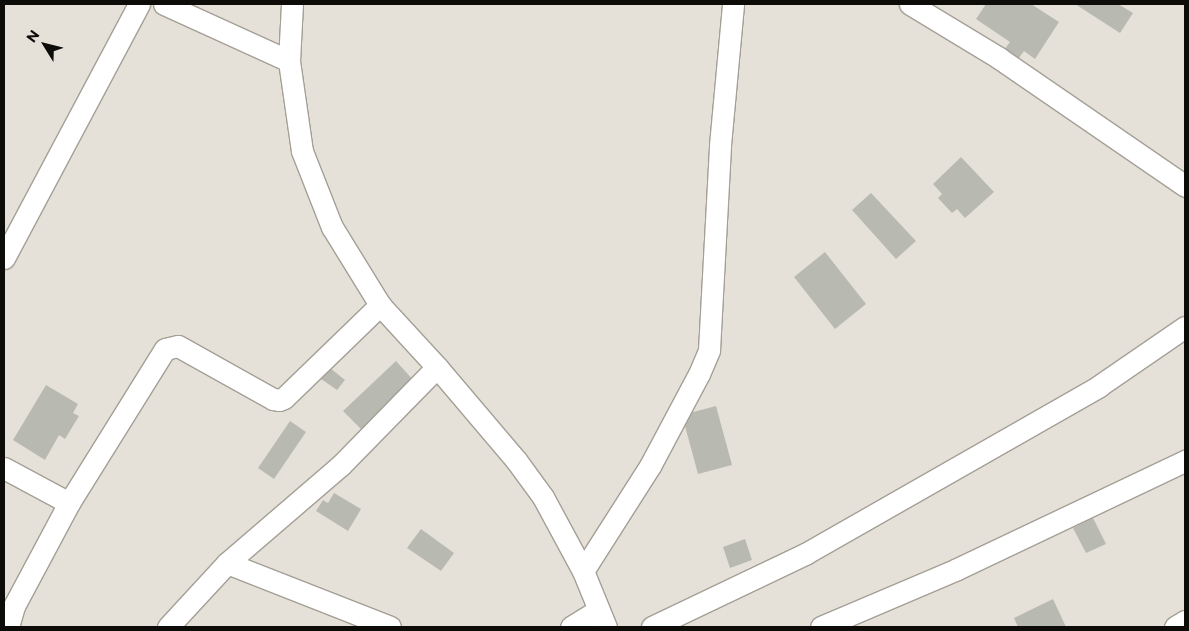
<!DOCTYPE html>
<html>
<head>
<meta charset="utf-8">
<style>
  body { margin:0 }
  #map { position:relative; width:1189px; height:631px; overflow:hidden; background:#e6e1d8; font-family:Montserrat,sans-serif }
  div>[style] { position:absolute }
  .building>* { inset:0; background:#b8b9b0 }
  .roads { filter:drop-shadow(1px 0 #a49f96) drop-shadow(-1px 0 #a49f96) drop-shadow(0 1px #a49f96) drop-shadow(0 -1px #a49f96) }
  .minor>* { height:21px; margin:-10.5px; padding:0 10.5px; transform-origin:10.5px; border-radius:10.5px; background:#fff }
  span { translate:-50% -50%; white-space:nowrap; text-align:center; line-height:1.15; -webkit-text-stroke:4.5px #e6e1d8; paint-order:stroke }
  .frame { position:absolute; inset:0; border:5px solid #0d0c09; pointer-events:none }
  .north { position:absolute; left:20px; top:20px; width:50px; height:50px; -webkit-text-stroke:4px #e6e1d8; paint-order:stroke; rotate:306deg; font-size:14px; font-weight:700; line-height:20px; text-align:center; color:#0d0c09 }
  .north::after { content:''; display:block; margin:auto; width:18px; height:22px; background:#0d0c09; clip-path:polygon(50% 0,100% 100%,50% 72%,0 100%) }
</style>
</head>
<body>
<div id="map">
  <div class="building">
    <div style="clip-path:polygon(986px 4px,1031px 4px,1059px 22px,1035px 59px,1024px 51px,1018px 59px,1004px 50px,1010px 42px,976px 19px)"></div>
    <div style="clip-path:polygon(1075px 4px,1118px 4px,1133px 13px,1120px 33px)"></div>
    <div style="clip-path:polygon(961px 157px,994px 192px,965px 218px,957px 209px,952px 213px,938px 198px,942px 194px,933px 184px)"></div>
    <div style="clip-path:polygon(871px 193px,916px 241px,896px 259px,852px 210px)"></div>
    <div style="clip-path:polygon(825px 252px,866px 304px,835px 329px,794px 277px)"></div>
    <div style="clip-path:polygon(396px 361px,415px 382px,363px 431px,343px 411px)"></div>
    <div style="clip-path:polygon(330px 368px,345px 380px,337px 390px,321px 379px)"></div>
    <div style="clip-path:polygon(46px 385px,78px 404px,73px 413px,79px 416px,65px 439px,59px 435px,45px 460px,13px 440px)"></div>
    <div style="clip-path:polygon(716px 406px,732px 465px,698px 474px,682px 415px)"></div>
    <div style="clip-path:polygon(290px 421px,306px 432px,274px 479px,258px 468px)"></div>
    <div style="clip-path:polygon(334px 493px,361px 509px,348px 531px,316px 511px,323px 500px,328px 503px)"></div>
    <div style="clip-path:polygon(1093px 518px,1106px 544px,1086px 553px,1073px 528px)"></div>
    <div style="clip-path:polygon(421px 529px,454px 553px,441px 571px,407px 548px)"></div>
    <div style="clip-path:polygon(745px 539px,752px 560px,730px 568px,723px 547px)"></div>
    <div style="clip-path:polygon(1053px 599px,1066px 627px,1018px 627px,1014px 618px)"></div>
  </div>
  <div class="roads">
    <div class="minor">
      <div style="left:164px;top:4px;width:137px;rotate:24.5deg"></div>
      <div style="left:292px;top:4px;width:57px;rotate:93deg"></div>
      <div style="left:289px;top:61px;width:91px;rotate:81.8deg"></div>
      <div style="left:302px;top:151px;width:82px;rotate:68.5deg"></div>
      <div style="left:332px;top:227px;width:92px;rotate:58.4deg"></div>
      <div style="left:380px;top:305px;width:84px;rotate:47.4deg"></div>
      <div style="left:437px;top:367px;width:122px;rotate:49.7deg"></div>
      <div style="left:516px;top:460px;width:46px;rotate:53.9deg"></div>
      <div style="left:543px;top:497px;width:84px;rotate:61.6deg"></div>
      <div style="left:583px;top:571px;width:61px;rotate:67.7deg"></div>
      <div style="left:910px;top:4px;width:104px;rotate:31.2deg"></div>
      <div style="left:999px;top:58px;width:226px;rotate:34.5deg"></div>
      <div style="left:4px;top:258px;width:288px;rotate:-62deg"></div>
      <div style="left:4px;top:468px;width:74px;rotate:28.3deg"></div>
      <div style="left:227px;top:563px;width:175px;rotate:21.4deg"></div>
      <div style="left:583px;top:571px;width:125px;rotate:-57.5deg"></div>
      <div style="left:650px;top:466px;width:104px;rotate:-62deg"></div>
      <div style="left:699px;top:374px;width:26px;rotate:-67deg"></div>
      <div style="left:709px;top:350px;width:205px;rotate:-86.9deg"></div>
      <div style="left:720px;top:145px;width:142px;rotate:-84.7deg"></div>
      <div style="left:8px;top:627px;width:22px;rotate:-74deg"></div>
      <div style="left:14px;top:606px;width:117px;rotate:-61.9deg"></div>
      <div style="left:69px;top:503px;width:181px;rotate:-58.1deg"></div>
      <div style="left:165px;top:349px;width:13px;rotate:-13deg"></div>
      <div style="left:178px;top:346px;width:109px;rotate:29.2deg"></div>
      <div style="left:273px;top:399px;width:6px;rotate:9deg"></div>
      <div style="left:279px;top:400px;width:5px;rotate:-22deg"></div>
      <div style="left:284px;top:398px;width:134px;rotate:-44.1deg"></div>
      <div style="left:168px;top:627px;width:87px;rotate:-47.3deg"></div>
      <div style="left:227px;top:563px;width:150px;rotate:-40.7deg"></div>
      <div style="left:341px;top:465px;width:137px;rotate:-45.6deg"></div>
      <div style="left:571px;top:627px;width:32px;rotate:-32deg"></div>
      <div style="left:652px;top:627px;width:170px;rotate:-25.5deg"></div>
      <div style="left:805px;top:554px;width:339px;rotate:-29.7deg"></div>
      <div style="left:1099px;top:386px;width:104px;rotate:-34.5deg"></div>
      <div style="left:821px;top:627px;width:146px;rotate:-23deg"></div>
      <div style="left:955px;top:570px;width:255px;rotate:-25.4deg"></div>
      <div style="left:1175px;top:627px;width:12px;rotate:-31deg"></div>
    </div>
  </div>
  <div class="frame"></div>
  <div class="north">N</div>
</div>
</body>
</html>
